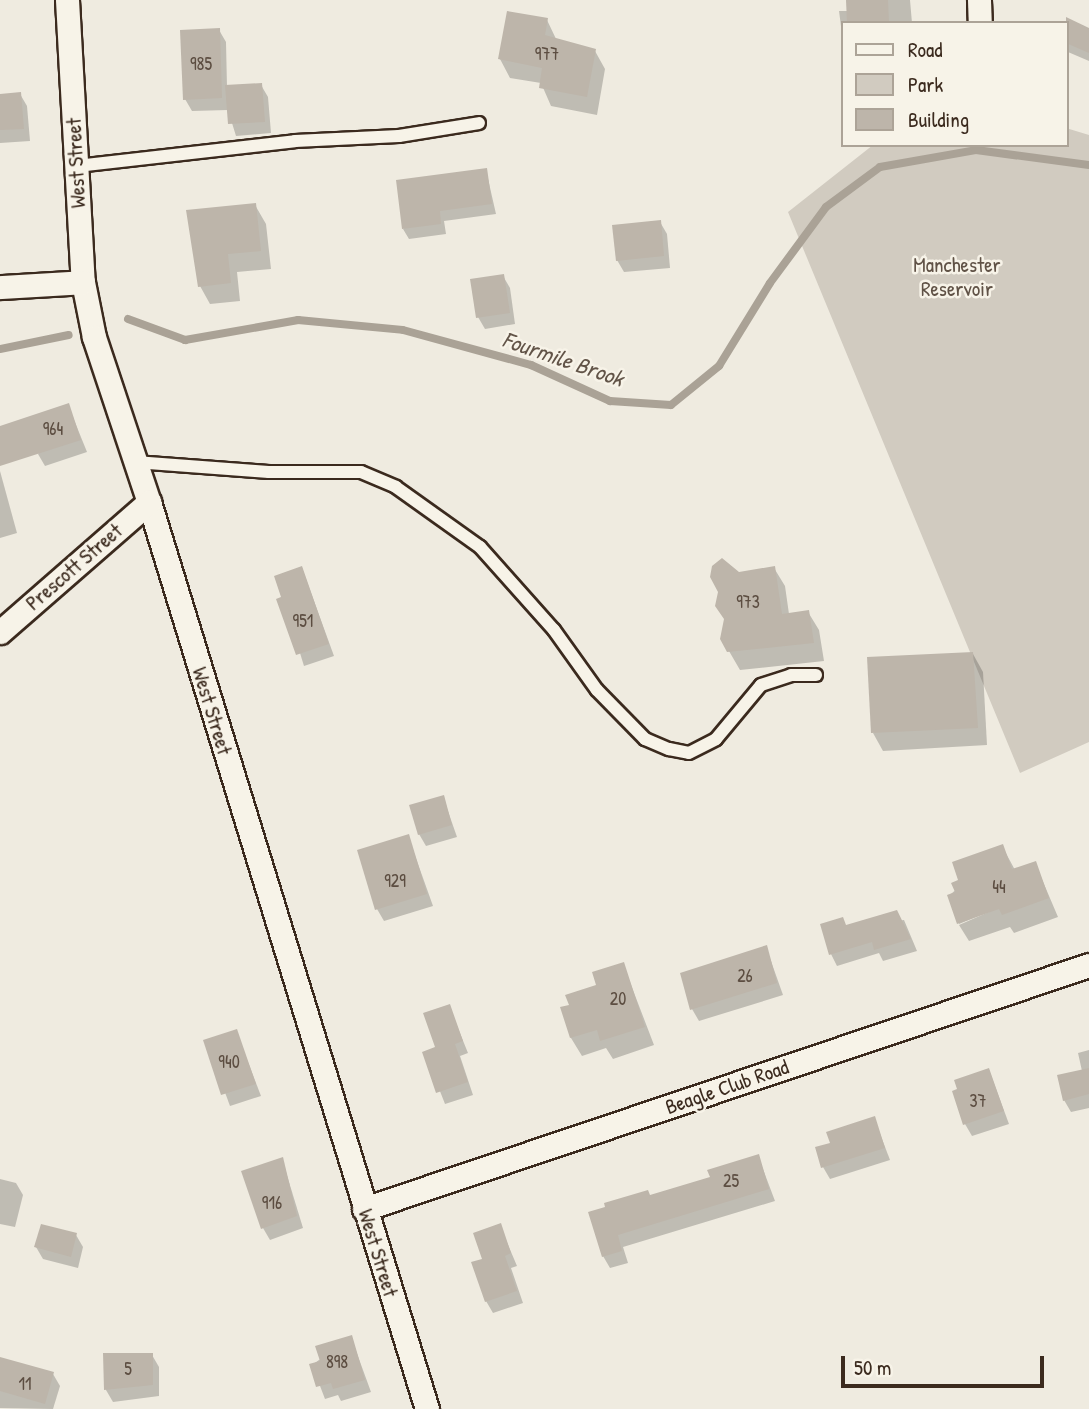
<!DOCTYPE html>
<html>
<head>
<meta charset="utf-8">
<style>
  body { margin:0 }
  #map { position:relative; width:1089px; height:1409px; overflow:hidden; background:#efebe0; font-family:"Patrick Hand",sans-serif }
  div>[style] { position:absolute }
  .green>* { inset:0; background:#d1cbc0 }
  .shadow>* { inset:0; background:#0003 }
  .stream>* { height:8px; margin:-4px; padding:0 4px; transform-origin:4px; border-radius:4px; background:#aaa296 }
  .building>* { inset:0; background:#bdb5aa }
  .roads { filter:drop-shadow(2px 0 #3b2a1e) drop-shadow(-2px 0 #3b2a1e) drop-shadow(0 2px #3b2a1e) drop-shadow(0 -2px #3b2a1e) }
  .service>* { height:12px; margin:-6px; padding:0 6px; transform-origin:6px; border-radius:6px; background:#f7f3e8 }
  .minor>* { height:23px; margin:-11.5px; padding:0 11.5px; transform-origin:11.5px; border-radius:11.5px; background:#f7f3e8 }
  span { translate:-50% -50%; white-space:nowrap; text-align:center; line-height:1.15; -webkit-text-stroke:5px #f7f3e8; paint-order:stroke }
  .number-label { font-size:18px; color:#5c4d41 }
  .number-label span { -webkit-text-stroke-width:0 }
  .street-label { font-size:21px; color:#3b2a1e }
  .park-label { font-size:21px; color:#605246 }
  .water-label { font-size:23px; color:#625448; font-style:italic }
  .legend { position:absolute; left:841px; top:21px; width:228px; height:126px; box-sizing:border-box; background:#f7f3e8; border:2px solid #aca397; margin:0; padding:9px 12px; list-style:none; font-size:21px; color:#3b2a1e }
  .legend li { display:flex; align-items:center; gap:14px; height:35px }
  .legend b { width:35px; border:2px solid #aca397 }
  .scale { position:absolute; left:841px; top:1356px; width:203px; height:32px; box-sizing:border-box; border:4px solid #3b2a1e; border-top:0; padding-left:9px; font-size:21px; line-height:24px; white-space:nowrap; color:#3b2a1e; -webkit-text-stroke:5px #f7f3e8; paint-order:stroke }
</style>
</head>
<body>
<div id="map">
  <div class="green">
    <div style="clip-path:polygon(1066px 128px,1089px 135px,1089px 742px,1020px 773px,788px 212px,873px 145px,1066px 145px)"></div>
  </div>
  <div class="shadow">
    <div style="clip-path:polygon(847px 0,910px 0,912px 23px,842px 23px,842px 34px,839px 11px,848px 11px)"></div>
    <div style="clip-path:polygon(547px 20px,557px 41px,595px 51px,605px 69px,597px 115px,551px 106px,541px 83px,510px 78px,500px 59px)"></div>
    <div style="clip-path:polygon(1066px 29px,1089px 30px,1089px 61px,1068px 52px)"></div>
    <div style="clip-path:polygon(219px 30px,226px 42px,227px 87px,261px 85px,268px 97px,271px 133px,236px 136px,228px 110px,192px 111px,185px 99px)"></div>
    <div style="clip-path:polygon(0 94px,20px 94px,27px 106px,30px 141px,0 143px)"></div>
    <div style="clip-path:polygon(486px 170px,496px 214px,444px 221px,446px 234px,409px 239px,403px 229px)"></div>
    <div style="clip-path:polygon(255px 205px,266px 224px,271px 269px,237px 272px,240px 301px,210px 304px,200px 286px)"></div>
    <div style="clip-path:polygon(660px 222px,667px 234px,670px 268px,624px 272px,617px 260px)"></div>
    <div style="clip-path:polygon(503px 276px,510px 288px,515px 324px,485px 329px,478px 317px)"></div>
    <div style="clip-path:polygon(68px 405px,87px 452px,45px 466px,38px 454px)"></div>
    <div style="clip-path:polygon(0 471px,17px 533px,0 538px)"></div>
    <div style="clip-path:polygon(302px 568px,334px 656px,304px 666px,283px 598px)"></div>
    <div style="clip-path:polygon(774px 568px,785px 586px,789px 614px,808px 612px,819px 630px,824px 661px,740px 670px,722px 639px,738px 574px)"></div>
    <div style="clip-path:polygon(973px 654px,983px 672px,987px 745px,883px 751px,873px 733px)"></div>
    <div style="clip-path:polygon(443px 797px,457px 837px,426px 846px,419px 834px)"></div>
    <div style="clip-path:polygon(408px 836px,433px 906px,384px 921px,377px 909px)"></div>
    <div style="clip-path:polygon(1002px 846px,1015px 870px,1035px 863px,1058px 917px,1014px 933px,1010px 927px,969px 941px,959px 925px,1007px 904px,959px 924px,949px 896px)"></div>
    <div style="clip-path:polygon(904px 920px,917px 951px,883px 961px,879px 953px,837px 966px,831px 954px,846px 927px)"></div>
    <div style="clip-path:polygon(766px 947px,783px 995px,699px 1021px,692px 1009px)"></div>
    <div style="clip-path:polygon(623px 964px,654px 1045px,613px 1059px,606px 1048px,582px 1056px,571px 1038px,571px 1006px)"></div>
    <div style="clip-path:polygon(449px 1006px,468px 1053px,460px 1056px,473px 1095px,445px 1104px,425px 1053px,437px 1048px)"></div>
    <div style="clip-path:polygon(236px 1031px,261px 1096px,230px 1106px,206px 1041px)"></div>
    <div style="clip-path:polygon(1089px 1050px,1089px 1108px,1071px 1112px,1064px 1100px,1082px 1071px,1078px 1053px)"></div>
    <div style="clip-path:polygon(989px 1070px,1009px 1124px,972px 1136px,965px 1124px)"></div>
    <div style="clip-path:polygon(874px 1118px,890px 1160px,830px 1179px,823px 1167px,832px 1144px)"></div>
    <div style="clip-path:polygon(758px 1156px,775px 1201px,623px 1247px,628px 1263px,610px 1268px,603px 1256px,608px 1208px,712px 1178px)"></div>
    <div style="clip-path:polygon(282px 1159px,303px 1228px,270px 1240px,263px 1228px)"></div>
    <div style="clip-path:polygon(0 1179px,16px 1183px,23px 1195px,15px 1227px,0 1224px)"></div>
    <div style="clip-path:polygon(500px 1226px,517px 1266px,511px 1268px,523px 1303px,493px 1313px,486px 1301px,484px 1260px)"></div>
    <div style="clip-path:polygon(76px 1235px,83px 1247px,78px 1268px,43px 1259px,36px 1247px)"></div>
    <div style="clip-path:polygon(351px 1337px,371px 1392px,341px 1401px,338px 1395px,325px 1399px,312px 1365px)"></div>
    <div style="clip-path:polygon(105px 1355px,152px 1355px,159px 1367px,159px 1396px,113px 1402px,106px 1390px)"></div>
    <div style="clip-path:polygon(0 1358px,53px 1374px,60px 1386px,53px 1409px,0 1408px)"></div>
  </div>
  <div class="stream">
    <div style="left:128px;top:319px;width:61px;rotate:20.2deg"></div>
    <div style="left:185px;top:340px;width:115px;rotate:-10deg"></div>
    <div style="left:298px;top:320px;width:105px;rotate:5.4deg"></div>
    <div style="left:403px;top:330px;width:133px;rotate:15.3deg"></div>
    <div style="left:531px;top:365px;width:87px;rotate:24.5deg"></div>
    <div style="left:610px;top:401px;width:61px;rotate:3.8deg"></div>
    <div style="left:671px;top:405px;width:62px;rotate:-39.1deg"></div>
    <div style="left:719px;top:366px;width:97px;rotate:-58.4deg"></div>
    <div style="left:770px;top:283px;width:94px;rotate:-53.6deg"></div>
    <div style="left:826px;top:207px;width:67px;rotate:-36.5deg"></div>
    <div style="left:880px;top:167px;width:97px;rotate:-10deg"></div>
    <div style="left:976px;top:150px;width:114px;rotate:7.6deg"></div>
    <div style="left:0;top:349px;width:70px;rotate:-11.5deg"></div>
  </div>
  <div class="building">
    <div style="clip-path:polygon(846px 0,888px 0,889px 23px,847px 23px)"></div>
    <div style="clip-path:polygon(507px 11px,548px 18px,545px 35px,596px 49px,587px 97px,539px 88px,542px 68px,498px 59px)"></div>
    <div style="clip-path:polygon(1066px 17px,1089px 28px,1089px 53px,1066px 43px)"></div>
    <div style="clip-path:polygon(220px 28px,222px 98px,183px 100px,180px 30px)"></div>
    <div style="clip-path:polygon(262px 83px,265px 122px,228px 124px,225px 85px)"></div>
    <div style="clip-path:polygon(21px 92px,24px 129px,0 130px,0 94px)"></div>
    <div style="clip-path:polygon(487px 168px,492px 204px,440px 211px,441px 224px,402px 229px,396px 180px)"></div>
    <div style="clip-path:polygon(256px 203px,261px 251px,228px 254px,231px 283px,198px 287px,186px 210px)"></div>
    <div style="clip-path:polygon(661px 220px,664px 256px,616px 261px,612px 225px)"></div>
    <div style="clip-path:polygon(504px 274px,510px 313px,476px 318px,470px 279px)"></div>
    <div style="clip-path:polygon(69px 403px,81px 440px,0 466px,0 426px)"></div>
    <div style="clip-path:polygon(722px 558px,739px 572px,775px 566px,782px 614px,809px 610px,814px 643px,727px 652px,720px 639px,724px 619px,715px 606px,718px 592px,710px 577px,712px 566px)"></div>
    <div style="clip-path:polygon(302px 566px,329px 644px,296px 655px,276px 599px,281px 597px,274px 576px)"></div>
    <div style="clip-path:polygon(973px 652px,978px 728px,871px 733px,867px 657px)"></div>
    <div style="clip-path:polygon(444px 795px,452px 825px,418px 835px,409px 805px)"></div>
    <div style="clip-path:polygon(409px 834px,427px 894px,375px 910px,357px 850px)"></div>
    <div style="clip-path:polygon(1003px 844px,1012px 869px,1036px 861px,1049px 898px,1002px 915px,999px 909px,957px 924px,947px 895px,955px 892px,951px 883px,958px 880px,952px 862px)"></div>
    <div style="clip-path:polygon(897px 910px,911px 939px,874px 950px,872px 942px,829px 955px,820px 924px,843px 917px,846px 925px)"></div>
    <div style="clip-path:polygon(767px 945px,777px 983px,690px 1010px,680px 973px)"></div>
    <div style="clip-path:polygon(624px 962px,645px 1027px,600px 1041px,597px 1030px,570px 1038px,560px 1007px,569px 1005px,565px 995px,596px 985px,592px 972px)"></div>
    <div style="clip-path:polygon(450px 1004px,463px 1041px,455px 1044px,468px 1082px,436px 1093px,422px 1052px,435px 1047px,423px 1013px)"></div>
    <div style="clip-path:polygon(237px 1029px,256px 1084px,221px 1095px,203px 1040px)"></div>
    <div style="clip-path:polygon(989px 1068px,1004px 1111px,963px 1125px,952px 1091px,957px 1089px,954px 1080px)"></div>
    <div style="clip-path:polygon(1089px 1068px,1089px 1094px,1063px 1101px,1057px 1075px)"></div>
    <div style="clip-path:polygon(875px 1116px,885px 1148px,821px 1168px,815px 1147px,830px 1143px,826px 1132px)"></div>
    <div style="clip-path:polygon(759px 1154px,769px 1189px,618px 1235px,622px 1251px,602px 1257px,588px 1212px,605px 1207px,604px 1203px,648px 1190px,650px 1195px,710px 1177px,707px 1170px)"></div>
    <div style="clip-path:polygon(283px 1157px,297px 1216px,261px 1229px,241px 1171px)"></div>
    <div style="clip-path:polygon(501px 1223px,511px 1253px,505px 1256px,517px 1291px,485px 1302px,471px 1262px,482px 1259px,473px 1233px)"></div>
    <div style="clip-path:polygon(41px 1224px,77px 1233px,71px 1257px,34px 1247px)"></div>
    <div style="clip-path:polygon(352px 1335px,365px 1380px,333px 1389px,331px 1383px,316px 1387px,309px 1364px,320px 1361px,315px 1346px)"></div>
    <div style="clip-path:polygon(103px 1353px,153px 1353px,153px 1385px,104px 1390px)"></div>
    <div style="clip-path:polygon(0 1357px,54px 1372px,45px 1404px,0 1391px)"></div>
  </div>
  <div class="roads">
    <div class="service">
      <div style="left:77px;top:166px;width:219px;rotate:-6.5deg"></div>
      <div style="left:295px;top:141px;width:104px;rotate:-2.8deg"></div>
      <div style="left:399px;top:136px;width:81px;rotate:-9.2deg"></div>
      <div style="left:135px;top:462px;width:134px;rotate:4.3deg"></div>
      <div style="left:269px;top:472px;width:92px"></div>
      <div style="left:361px;top:472px;width:38px;rotate:23deg"></div>
      <div style="left:396px;top:487px;width:103px;rotate:35.5deg"></div>
      <div style="left:480px;top:547px;width:111px;rotate:48.3deg"></div>
      <div style="left:554px;top:630px;width:74px;rotate:54.4deg"></div>
      <div style="left:597px;top:690px;width:69px;rotate:45.6deg"></div>
      <div style="left:645px;top:739px;width:26px;rotate:23deg"></div>
      <div style="left:669px;top:749px;width:20px;rotate:11deg"></div>
      <div style="left:689px;top:753px;width:30px;rotate:-27deg"></div>
      <div style="left:716px;top:739px;width:70px;rotate:-50.2deg"></div>
      <div style="left:761px;top:685px;width:32px;rotate:-18deg"></div>
      <div style="left:791px;top:675px;width:25px"></div>
    </div>
    <div class="minor">
      <div style="left:67px;top:0;width:282px;rotate:86.8deg"></div>
      <div style="left:83px;top:282px;width:56px;rotate:78.7deg"></div>
      <div style="left:94px;top:337px;width:174px;rotate:71.6deg"></div>
      <div style="left:149px;top:502px;width:949px;rotate:72.96deg"></div>
      <div style="left:979px;top:0;width:23px;rotate:88deg"></div>
      <div style="left:0;top:287px;width:83px;rotate:-3.4deg"></div>
      <div style="left:0;top:632px;width:198px;rotate:-41.1deg"></div>
      <div style="left:364px;top:1209px;width:765px;rotate:-18.6deg"></div>
    </div>
  </div>
  <div class="number-label">
    <span style="left:547px;top:54px">977</span>
    <span style="left:201px;top:64px">985</span>
    <span style="left:53px;top:429px">964</span>
    <span style="left:748px;top:602px">973</span>
    <span style="left:303px;top:621px">951</span>
    <span style="left:395px;top:881px">929</span>
    <span style="left:999px;top:887px">44</span>
    <span style="left:745px;top:976px">26</span>
    <span style="left:618px;top:999px">20</span>
    <span style="left:229px;top:1062px">940</span>
    <span style="left:978px;top:1101px">37</span>
    <span style="left:731px;top:1181px">25</span>
    <span style="left:272px;top:1203px">916</span>
    <span style="left:337px;top:1362px">898</span>
    <span style="left:128px;top:1369px">5</span>
    <span style="left:25px;top:1384px">11</span>
  </div>
  <div class="street-label">
    <span style="left:76px;top:163px;rotate:-93deg">West Street</span>
    <span style="left:74px;top:567px;rotate:-41deg">Prescott Street</span>
    <span style="left:212px;top:711px;rotate:73deg">West Street</span>
    <span style="left:727px;top:1087px;rotate:-19deg">Beagle Club Road</span>
    <span style="left:378px;top:1253px;rotate:73deg">West Street</span>
  </div>
  <div class="park-label">
    <span style="left:957px;top:277px">Manchester<br>Reservoir</span>
  </div>
  <div class="water-label">
    <span style="left:563px;top:359px;rotate:19deg">Fourmile Brook</span>
  </div>
  <ul class="legend">
  <li><b style="height:9px;background:#f7f3e8"></b>Road</li>
  <li><b style="height:19px;background:#d1cbc0"></b>Park</li>
  <li><b style="height:19px;background:#bdb5aa"></b>Building</li>
  </ul>
  <div class="scale">50 m</div>
</div>
</body>
</html>
